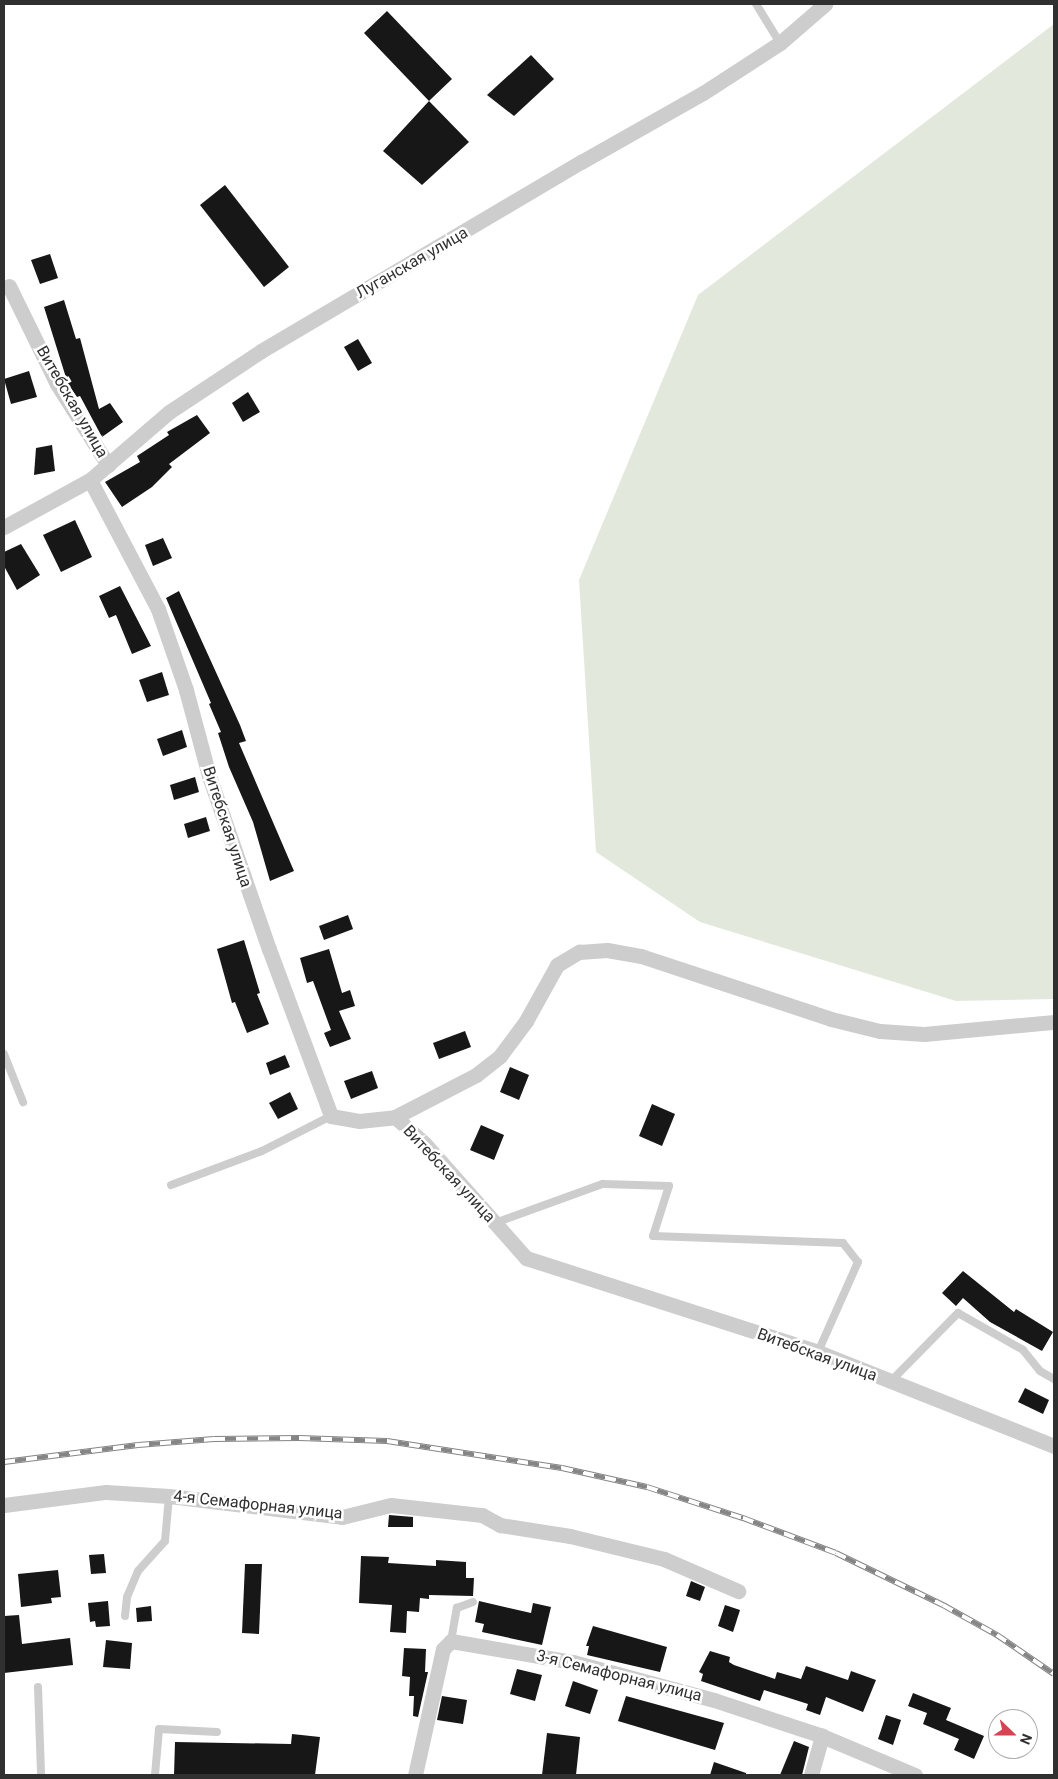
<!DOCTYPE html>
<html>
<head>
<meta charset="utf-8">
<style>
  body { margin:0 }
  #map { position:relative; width:1058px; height:1779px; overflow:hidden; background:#fff; font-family:Roboto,sans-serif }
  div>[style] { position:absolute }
  .green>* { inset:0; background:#e3e8dc }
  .building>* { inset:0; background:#171717 }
  .lane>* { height:8px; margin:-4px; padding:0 4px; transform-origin:4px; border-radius:4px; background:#cdcdcd }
  .street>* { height:15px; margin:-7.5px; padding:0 7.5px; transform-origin:7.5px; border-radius:7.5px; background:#cdcdcd }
  .rail>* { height:5.5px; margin-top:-2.75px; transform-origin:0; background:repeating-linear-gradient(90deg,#fff 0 11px,#858585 0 22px); box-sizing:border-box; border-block:1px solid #858585 }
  span { translate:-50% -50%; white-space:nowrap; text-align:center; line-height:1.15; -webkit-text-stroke:5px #fff; paint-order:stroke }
  .street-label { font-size:16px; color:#303030 }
  .frame { position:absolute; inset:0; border:5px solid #303030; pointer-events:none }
  .north { position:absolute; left:988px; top:1709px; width:50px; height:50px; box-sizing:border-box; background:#fff; border:1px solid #acacac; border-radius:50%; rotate:112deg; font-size:14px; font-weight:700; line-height:20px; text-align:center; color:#303030 }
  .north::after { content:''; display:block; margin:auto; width:18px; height:22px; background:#d64352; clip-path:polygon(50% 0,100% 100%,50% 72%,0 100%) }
</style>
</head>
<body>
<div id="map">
  <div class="green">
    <div style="clip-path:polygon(1054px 24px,1054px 999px,956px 1001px,700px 922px,596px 852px,579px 580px,698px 295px)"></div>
  </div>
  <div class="building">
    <div style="clip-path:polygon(387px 11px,452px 79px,429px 101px,364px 33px)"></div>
    <div style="clip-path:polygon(531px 55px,554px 79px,514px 116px,487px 95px)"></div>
    <div style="clip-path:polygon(429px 101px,469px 142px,422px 185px,383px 151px)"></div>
    <div style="clip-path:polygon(225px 185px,289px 267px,264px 287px,200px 205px)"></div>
    <div style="clip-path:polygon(50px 254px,58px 278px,40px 284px,31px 260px)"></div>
    <div style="clip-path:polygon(64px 300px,76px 339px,80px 338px,99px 409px,110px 403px,123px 422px,102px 437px,80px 396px,77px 397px,68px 384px,44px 307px)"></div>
    <div style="clip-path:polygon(358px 339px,372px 363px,358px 371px,344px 347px)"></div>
    <div style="clip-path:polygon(29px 371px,37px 397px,11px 404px,4px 379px)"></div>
    <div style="clip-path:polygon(248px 392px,260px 412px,243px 422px,232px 403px)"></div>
    <div style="clip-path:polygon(197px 415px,210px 433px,169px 464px,172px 467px,152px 487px,122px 507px,105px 482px,140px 462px,137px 456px,169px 435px,167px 432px)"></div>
    <div style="clip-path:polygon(52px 445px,55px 471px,34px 475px,36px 448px)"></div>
    <div style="clip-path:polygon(75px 520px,92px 557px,61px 572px,43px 535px)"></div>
    <div style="clip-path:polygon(163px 538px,172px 558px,153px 566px,145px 545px)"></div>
    <div style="clip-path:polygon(21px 544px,40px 575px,17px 590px,4px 566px,4px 552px)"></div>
    <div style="clip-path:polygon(120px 586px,151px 646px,132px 654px,116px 615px,109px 618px,99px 596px)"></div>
    <div style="clip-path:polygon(179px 591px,240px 725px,246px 741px,239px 743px,294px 871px,270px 881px,253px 822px,229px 767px,218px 733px,221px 732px,209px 704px,211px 703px,166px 598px)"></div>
    <div style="clip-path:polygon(162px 672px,169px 695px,147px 702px,139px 680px)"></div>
    <div style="clip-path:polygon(182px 730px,187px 747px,163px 756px,157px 739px)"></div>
    <div style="clip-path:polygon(195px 777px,199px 792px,174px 800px,170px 785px)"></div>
    <div style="clip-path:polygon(206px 817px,210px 831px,188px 838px,184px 824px)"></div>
    <div style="clip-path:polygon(348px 915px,353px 929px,324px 940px,319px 926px)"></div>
    <div style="clip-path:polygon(244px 940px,260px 993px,257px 994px,269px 1024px,247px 1033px,235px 1002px,232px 1003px,217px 949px)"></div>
    <div style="clip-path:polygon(329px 949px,342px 993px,350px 990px,355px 1006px,339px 1011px,351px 1039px,330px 1047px,324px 1033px,331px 1030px,313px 981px,307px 983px,300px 958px)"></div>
    <div style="clip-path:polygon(465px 1031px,471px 1047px,439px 1059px,433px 1043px)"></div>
    <div style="clip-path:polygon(285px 1055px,290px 1067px,270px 1075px,266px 1063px)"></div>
    <div style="clip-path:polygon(510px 1067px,529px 1075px,519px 1100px,500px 1092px)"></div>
    <div style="clip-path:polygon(372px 1071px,378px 1088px,351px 1099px,344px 1081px)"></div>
    <div style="clip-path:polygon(290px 1092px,298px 1109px,278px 1119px,269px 1103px)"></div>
    <div style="clip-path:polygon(652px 1104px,675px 1114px,662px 1146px,639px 1136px)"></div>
    <div style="clip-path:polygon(481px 1125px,504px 1135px,494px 1160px,470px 1150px)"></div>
    <div style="clip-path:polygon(963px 1271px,1014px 1312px,1016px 1309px,1053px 1332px,1042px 1351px,990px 1322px,963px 1298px,956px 1306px,942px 1293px)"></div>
    <div style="clip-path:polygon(1025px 1388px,1049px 1400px,1043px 1414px,1018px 1402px)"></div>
    <div style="clip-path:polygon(389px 1515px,413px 1517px,413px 1527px,388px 1527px)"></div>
    <div style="clip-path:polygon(104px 1554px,106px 1573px,91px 1574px,89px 1555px)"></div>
    <div style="clip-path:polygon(361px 1556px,389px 1557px,388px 1563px,436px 1566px,436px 1560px,466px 1562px,466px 1578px,474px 1578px,473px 1596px,429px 1595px,429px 1599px,420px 1598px,419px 1612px,407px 1611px,406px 1633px,390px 1632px,392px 1605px,359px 1603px)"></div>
    <div style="clip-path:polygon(245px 1564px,262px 1564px,259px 1634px,242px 1633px)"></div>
    <div style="clip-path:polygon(58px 1570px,61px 1597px,51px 1598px,52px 1603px,21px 1607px,18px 1574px)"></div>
    <div style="clip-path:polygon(691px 1581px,705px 1587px,700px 1601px,686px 1596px)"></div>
    <div style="clip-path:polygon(108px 1601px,110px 1626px,96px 1627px,95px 1621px,90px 1622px,88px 1603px)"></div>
    <div style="clip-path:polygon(479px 1601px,531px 1613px,533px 1603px,551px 1607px,542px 1645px,482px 1632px,484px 1624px,475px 1622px)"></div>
    <div style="clip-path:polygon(725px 1605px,740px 1610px,733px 1632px,718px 1626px)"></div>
    <div style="clip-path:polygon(151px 1606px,152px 1621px,137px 1622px,136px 1608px)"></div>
    <div style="clip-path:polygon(19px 1615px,22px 1644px,70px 1638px,73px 1665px,4px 1673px,4px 1616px)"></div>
    <div style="clip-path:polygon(593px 1626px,667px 1647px,660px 1672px,587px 1655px,589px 1646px,586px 1646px)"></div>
    <div style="clip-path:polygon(106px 1640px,132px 1643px,130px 1669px,103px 1667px)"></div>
    <div style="clip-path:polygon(404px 1648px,426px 1649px,425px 1672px,428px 1672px,418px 1717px,413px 1716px,414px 1696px,409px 1696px,410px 1677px,402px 1676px)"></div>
    <div style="clip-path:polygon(710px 1651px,730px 1657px,729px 1662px,734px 1665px,775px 1679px,777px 1672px,801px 1679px,806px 1666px,848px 1680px,851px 1671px,876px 1680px,863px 1712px,826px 1697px,820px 1715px,806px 1710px,808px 1704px,764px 1690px,760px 1701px,701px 1681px,703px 1674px,699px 1672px)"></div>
    <div style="clip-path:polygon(517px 1669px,542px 1675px,535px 1701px,510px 1694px)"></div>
    <div style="clip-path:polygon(573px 1681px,598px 1690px,590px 1714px,565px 1706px)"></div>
    <div style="clip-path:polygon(913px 1693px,951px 1708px,946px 1720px,984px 1736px,974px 1759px,954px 1750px,959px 1739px,923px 1724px,927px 1713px,908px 1706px)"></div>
    <div style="clip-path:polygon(442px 1696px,467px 1700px,463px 1724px,437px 1720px)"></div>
    <div style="clip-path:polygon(626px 1696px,724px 1723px,715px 1750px,618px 1721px)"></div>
    <div style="clip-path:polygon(886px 1715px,901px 1720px,893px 1745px,878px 1739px)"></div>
    <div style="clip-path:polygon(547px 1733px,580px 1737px,576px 1775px,542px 1775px)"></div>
    <div style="clip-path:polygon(292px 1734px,320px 1737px,315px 1775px,174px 1775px,175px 1742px,291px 1744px)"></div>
    <div style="clip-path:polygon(794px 1741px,809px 1747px,802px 1775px,780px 1775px)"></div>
    <div style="clip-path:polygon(714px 1762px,746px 1773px,746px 1775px,710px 1775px)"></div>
  </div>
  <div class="lane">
    <div style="left:756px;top:4px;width:46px;rotate:58.4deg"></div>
    <div style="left:4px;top:1054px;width:52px;rotate:68.4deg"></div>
    <div style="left:171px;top:1185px;width:97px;rotate:-20.5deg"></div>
    <div style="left:262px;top:1151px;width:77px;rotate:-26.9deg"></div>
    <div style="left:495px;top:1223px;width:115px;rotate:-19.9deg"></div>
    <div style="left:603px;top:1184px;width:66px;rotate:1.7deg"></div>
    <div style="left:669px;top:1186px;width:52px;rotate:107.7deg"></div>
    <div style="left:653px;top:1236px;width:190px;rotate:2.1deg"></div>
    <div style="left:843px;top:1243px;width:24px;rotate:52deg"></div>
    <div style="left:858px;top:1262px;width:98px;rotate:114deg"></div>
    <div style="left:890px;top:1382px;width:97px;rotate:-45.4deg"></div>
    <div style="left:958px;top:1313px;width:75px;rotate:29.6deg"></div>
    <div style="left:1023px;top:1350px;width:27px;rotate:51deg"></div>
    <div style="left:1040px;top:1371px;width:16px;rotate:30deg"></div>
    <div style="left:125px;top:1616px;width:19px;rotate:-84deg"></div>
    <div style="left:127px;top:1597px;width:28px;rotate:-67deg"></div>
    <div style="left:138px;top:1571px;width:40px;rotate:-48deg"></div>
    <div style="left:165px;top:1541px;width:45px;rotate:-84.9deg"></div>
    <div style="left:451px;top:1641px;width:34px;rotate:-80deg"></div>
    <div style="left:457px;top:1608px;width:17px;rotate:-21deg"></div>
    <div style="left:38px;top:1687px;width:88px;rotate:88deg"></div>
    <div style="left:155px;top:1775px;width:46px;rotate:-85deg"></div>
    <div style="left:159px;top:1729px;width:58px;rotate:3deg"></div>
  </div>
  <div class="street">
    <div style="left:9px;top:286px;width:109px;rotate:63.9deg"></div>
    <div style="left:57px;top:384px;width:96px;rotate:57.8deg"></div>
    <div style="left:90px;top:480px;width:146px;rotate:62.2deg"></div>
    <div style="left:158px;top:609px;width:86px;rotate:70.9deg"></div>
    <div style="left:186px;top:690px;width:89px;rotate:75deg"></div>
    <div style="left:209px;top:776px;width:183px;rotate:70.9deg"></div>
    <div style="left:269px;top:949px;width:178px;rotate:69.6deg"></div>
    <div style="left:331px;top:1116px;width:28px;rotate:10deg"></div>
    <div style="left:359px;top:1121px;width:36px;rotate:-6deg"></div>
    <div style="left:395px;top:1117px;width:39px;rotate:42deg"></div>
    <div style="left:424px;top:1143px;width:154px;rotate:48.4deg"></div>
    <div style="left:526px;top:1258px;width:307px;rotate:17.8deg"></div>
    <div style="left:818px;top:1352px;width:254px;rotate:21.7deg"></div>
    <div style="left:4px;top:527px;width:98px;rotate:-28.7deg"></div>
    <div style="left:90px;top:480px;width:104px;rotate:-40.7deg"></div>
    <div style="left:169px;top:412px;width:110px;rotate:-33.5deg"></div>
    <div style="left:261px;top:351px;width:372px;rotate:-30.6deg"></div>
    <div style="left:581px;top:162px;width:140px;rotate:-29.5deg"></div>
    <div style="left:703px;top:93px;width:92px;rotate:-33deg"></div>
    <div style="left:780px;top:43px;width:60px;rotate:-40.9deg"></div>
    <div style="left:395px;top:1117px;width:91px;rotate:-27.4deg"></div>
    <div style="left:476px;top:1075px;width:31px;rotate:-38deg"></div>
    <div style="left:500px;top:1056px;width:44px;rotate:-53.4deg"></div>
    <div style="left:526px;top:1021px;width:64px;rotate:-61deg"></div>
    <div style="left:557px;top:965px;width:26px;rotate:-31deg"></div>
    <div style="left:579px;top:952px;width:28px;rotate:-4deg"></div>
    <div style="left:607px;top:950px;width:35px;rotate:10deg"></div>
    <div style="left:641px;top:956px;width:200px;rotate:18.3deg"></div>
    <div style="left:831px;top:1019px;width:50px;rotate:13.8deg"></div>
    <div style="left:880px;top:1031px;width:44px;rotate:3.9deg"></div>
    <div style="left:924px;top:1034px;width:131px;rotate:-5.3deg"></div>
    <div style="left:4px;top:1505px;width:103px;rotate:-7.3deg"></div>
    <div style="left:106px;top:1492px;width:63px;rotate:3.6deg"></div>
    <div style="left:169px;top:1496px;width:174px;rotate:6.9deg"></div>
    <div style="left:342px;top:1517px;width:50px;rotate:-13.8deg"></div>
    <div style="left:391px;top:1505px;width:92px;rotate:6.3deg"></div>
    <div style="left:482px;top:1515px;width:21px;rotate:29deg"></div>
    <div style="left:500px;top:1525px;width:71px;rotate:8.9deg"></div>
    <div style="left:570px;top:1536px;width:97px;rotate:13.7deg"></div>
    <div style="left:664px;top:1559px;width:81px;rotate:23.4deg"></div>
    <div style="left:415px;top:1775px;width:129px;rotate:-77.5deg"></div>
    <div style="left:443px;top:1649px;width:11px;rotate:-45deg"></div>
    <div style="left:451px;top:1641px;width:124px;rotate:9.8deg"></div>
    <div style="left:573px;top:1662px;width:146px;rotate:15.1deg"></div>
    <div style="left:714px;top:1700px;width:114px;rotate:18.4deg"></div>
    <div style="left:822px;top:1736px;width:101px;rotate:22.8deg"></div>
    <div style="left:811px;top:1775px;width:41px;rotate:-74.2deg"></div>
  </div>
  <div class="rail">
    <div style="left:4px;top:1462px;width:135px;rotate:-7.2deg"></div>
    <div style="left:138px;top:1445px;width:76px;rotate:-4.5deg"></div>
    <div style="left:214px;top:1439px;width:85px;rotate:-0.7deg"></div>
    <div style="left:299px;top:1438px;width:88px;rotate:2deg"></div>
    <div style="left:387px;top:1441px;width:177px;rotate:8.8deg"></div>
    <div style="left:562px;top:1468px;width:87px;rotate:12.6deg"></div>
    <div style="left:647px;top:1487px;width:101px;rotate:17.9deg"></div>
    <div style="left:743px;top:1518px;width:99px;rotate:20.6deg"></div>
    <div style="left:836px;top:1553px;width:119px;rotate:25.9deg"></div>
    <div style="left:943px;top:1605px;width:62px;rotate:29.1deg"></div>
    <div style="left:997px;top:1635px;width:69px;rotate:34.4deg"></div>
  </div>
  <div class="street-label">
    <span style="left:412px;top:263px;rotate:-30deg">Луганская улица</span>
    <span style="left:72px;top:402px;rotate:60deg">Витебская улица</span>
    <span style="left:227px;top:827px;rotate:72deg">Витебская улица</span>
    <span style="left:449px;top:1174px;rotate:47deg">Витебская улица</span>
    <span style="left:817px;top:1355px;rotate:20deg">Витебская улица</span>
    <span style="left:258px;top:1505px;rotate:6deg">4-я Семафорная улица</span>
    <span style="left:619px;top:1676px;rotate:14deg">3-я Семафорная улица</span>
  </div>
  <div class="frame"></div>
  <div class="north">N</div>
</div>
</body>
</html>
